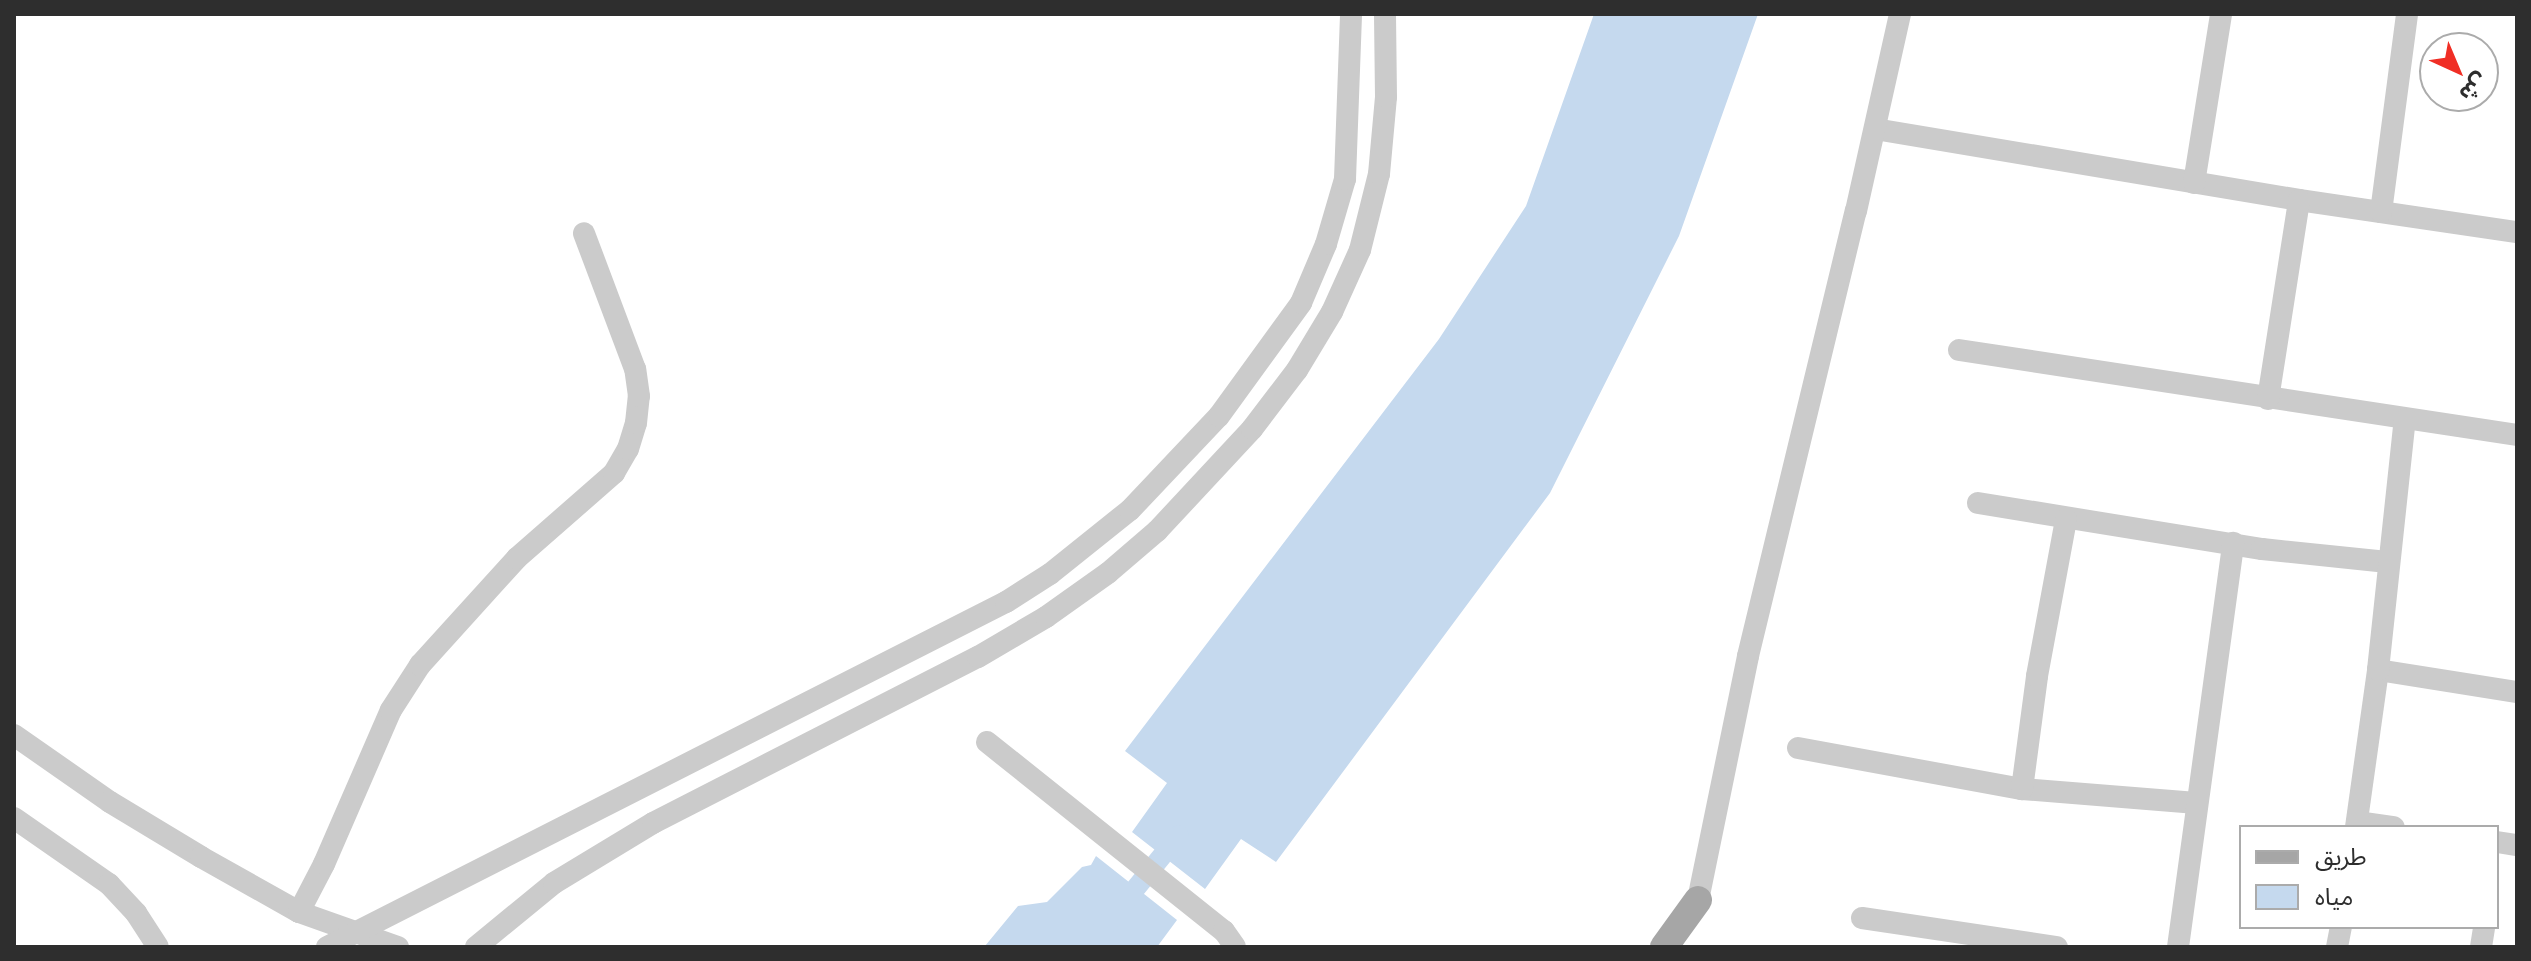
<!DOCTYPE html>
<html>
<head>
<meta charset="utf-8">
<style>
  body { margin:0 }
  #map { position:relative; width:2531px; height:961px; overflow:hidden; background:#fff; font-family:Manrope,"Noto Sans Arabic",sans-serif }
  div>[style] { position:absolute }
  .water>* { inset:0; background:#c5d9ee }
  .canal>* { height:20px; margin:-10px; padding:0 10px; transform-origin:10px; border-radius:10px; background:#c5d9ee }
  .minor>* { height:22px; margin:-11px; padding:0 11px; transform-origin:11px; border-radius:11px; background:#cbcbcb }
  .major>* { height:28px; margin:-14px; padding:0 14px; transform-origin:14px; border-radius:14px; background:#a6a6a6 }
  span { translate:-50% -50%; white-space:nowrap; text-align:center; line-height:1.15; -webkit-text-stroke:8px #fff; paint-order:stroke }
  .frame { position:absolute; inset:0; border:16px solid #2e2e2e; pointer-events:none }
  .legend { position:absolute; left:2239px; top:825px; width:260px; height:104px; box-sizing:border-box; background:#fff; border:2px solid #ababab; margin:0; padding:10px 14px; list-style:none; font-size:24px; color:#2e2e2e }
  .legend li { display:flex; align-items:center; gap:16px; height:40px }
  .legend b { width:40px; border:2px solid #ababab }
  .north { position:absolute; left:2419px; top:32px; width:80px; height:80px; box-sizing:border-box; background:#fff; border:2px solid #ababab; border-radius:50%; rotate:136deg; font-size:22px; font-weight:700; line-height:32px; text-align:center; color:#2e2e2e }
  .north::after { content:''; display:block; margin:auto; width:28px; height:36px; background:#f02e25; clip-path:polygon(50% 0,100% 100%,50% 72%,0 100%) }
</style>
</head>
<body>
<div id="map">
  <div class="water">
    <div style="clip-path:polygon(1594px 14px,1758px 14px,1679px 236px,1550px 493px,1276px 862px,1241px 839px,1205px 889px,1132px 832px,1167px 783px,1125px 751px,1439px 339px,1526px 206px)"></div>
    <div style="clip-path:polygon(1096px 856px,1177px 920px,1157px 947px,980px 947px,985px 946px,1018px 906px,1047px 902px,1082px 867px,1091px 865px)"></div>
  </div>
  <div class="canal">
    <div style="left:1088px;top:947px;width:144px;rotate:-50.9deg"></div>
  </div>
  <div class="minor">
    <div style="left:1875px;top:129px;width:430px;rotate:9.5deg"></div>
    <div style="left:2299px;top:200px;width:220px;rotate:8.4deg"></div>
    <div style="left:2194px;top:183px;width:171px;rotate:-80.9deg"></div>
    <div style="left:2381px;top:212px;width:200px;rotate:-82.5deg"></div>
    <div style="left:1959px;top:350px;width:564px;rotate:8.66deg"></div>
    <div style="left:2268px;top:399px;width:201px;rotate:-81.1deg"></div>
    <div style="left:1978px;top:503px;width:288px;rotate:9.2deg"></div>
    <div style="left:2262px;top:549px;width:126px;rotate:5.9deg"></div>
    <div style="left:2378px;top:670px;width:141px;rotate:9deg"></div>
    <div style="left:14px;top:735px;width:117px;rotate:34.9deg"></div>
    <div style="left:110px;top:802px;width:106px;rotate:31.1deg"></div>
    <div style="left:201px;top:857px;width:112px;rotate:29.3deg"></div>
    <div style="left:299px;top:912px;width:105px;rotate:19.5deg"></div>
    <div style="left:987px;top:742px;width:303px;rotate:38.6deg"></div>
    <div style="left:1224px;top:931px;width:19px;rotate:55deg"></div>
    <div style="left:1798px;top:748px;width:228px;rotate:10.4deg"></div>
    <div style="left:2022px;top:789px;width:175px;rotate:4.6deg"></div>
    <div style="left:2022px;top:789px;width:114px;rotate:-82.4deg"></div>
    <div style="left:2037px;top:676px;width:159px;rotate:-79.5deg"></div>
    <div style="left:14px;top:818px;width:116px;rotate:34.8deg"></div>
    <div style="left:109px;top:884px;width:40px;rotate:47deg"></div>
    <div style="left:136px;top:913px;width:40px;rotate:57.1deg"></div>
    <div style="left:2357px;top:822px;width:37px;rotate:8deg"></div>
    <div style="left:2356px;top:827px;width:159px;rotate:-82deg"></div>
    <div style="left:2378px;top:670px;width:252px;rotate:-83.9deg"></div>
    <div style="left:2497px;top:842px;width:20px;rotate:9deg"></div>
    <div style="left:1698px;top:900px;width:249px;rotate:-78.4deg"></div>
    <div style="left:1748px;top:656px;width:458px;rotate:-76.4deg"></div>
    <div style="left:1856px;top:211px;width:202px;rotate:-77.4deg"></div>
    <div style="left:299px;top:912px;width:54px;rotate:-62.5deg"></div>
    <div style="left:324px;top:864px;width:168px;rotate:-66.5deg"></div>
    <div style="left:391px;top:710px;width:54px;rotate:-57.2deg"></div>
    <div style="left:420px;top:665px;width:144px;rotate:-47.8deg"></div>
    <div style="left:517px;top:558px;width:129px;rotate:-41.2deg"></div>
    <div style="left:614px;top:473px;width:28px;rotate:-60deg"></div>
    <div style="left:628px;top:449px;width:27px;rotate:-73deg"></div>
    <div style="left:636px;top:423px;width:27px;rotate:-84deg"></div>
    <div style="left:639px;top:396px;width:27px;rotate:-98deg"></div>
    <div style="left:635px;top:369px;width:145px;rotate:-110.6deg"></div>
    <div style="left:1862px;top:918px;width:197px;rotate:8.5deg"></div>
    <div style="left:327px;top:947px;width:762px;rotate:-26.94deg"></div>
    <div style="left:1006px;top:602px;width:52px;rotate:-32.5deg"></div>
    <div style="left:1050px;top:574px;width:102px;rotate:-38.7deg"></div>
    <div style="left:1130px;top:510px;width:129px;rotate:-46.6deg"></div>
    <div style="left:1219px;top:416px;width:140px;rotate:-54deg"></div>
    <div style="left:1301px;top:303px;width:64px;rotate:-67deg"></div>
    <div style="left:1326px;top:244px;width:68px;rotate:-73.7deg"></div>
    <div style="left:1345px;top:179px;width:165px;rotate:-87.9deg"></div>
    <div style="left:476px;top:947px;width:101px;rotate:-39.4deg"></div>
    <div style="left:554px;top:883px;width:116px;rotate:-31.2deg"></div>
    <div style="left:653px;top:823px;width:365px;rotate:-27.1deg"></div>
    <div style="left:978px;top:657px;width:79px;rotate:-30.5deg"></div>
    <div style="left:1046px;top:617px;width:76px;rotate:-35.4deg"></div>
    <div style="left:1108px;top:573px;width:65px;rotate:-40.6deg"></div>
    <div style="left:1157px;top:531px;width:139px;rotate:-47deg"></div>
    <div style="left:1252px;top:429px;width:74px;rotate:-52.7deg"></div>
    <div style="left:1297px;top:370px;width:68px;rotate:-58.9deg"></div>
    <div style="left:1332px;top:312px;width:68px;rotate:-65.7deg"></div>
    <div style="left:1360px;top:250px;width:78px;rotate:-76deg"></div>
    <div style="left:1379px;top:174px;width:77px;rotate:-84.8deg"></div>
    <div style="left:1386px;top:97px;width:83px;rotate:-90.7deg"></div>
    <div style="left:2178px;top:947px;width:408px;rotate:-82.2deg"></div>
    <div style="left:2337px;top:947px;width:20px;rotate:-79deg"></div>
    <div style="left:2481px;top:947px;width:20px;rotate:-81deg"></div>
  </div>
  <div class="major">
    <div style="left:1664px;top:947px;width:58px;rotate:-54.1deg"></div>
  </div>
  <div class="frame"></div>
  <ul class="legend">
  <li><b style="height:10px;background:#a6a6a6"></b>طريق</li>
  <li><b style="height:22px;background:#c5d9ee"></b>مياه</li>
  </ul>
  <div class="north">ش</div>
</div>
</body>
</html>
